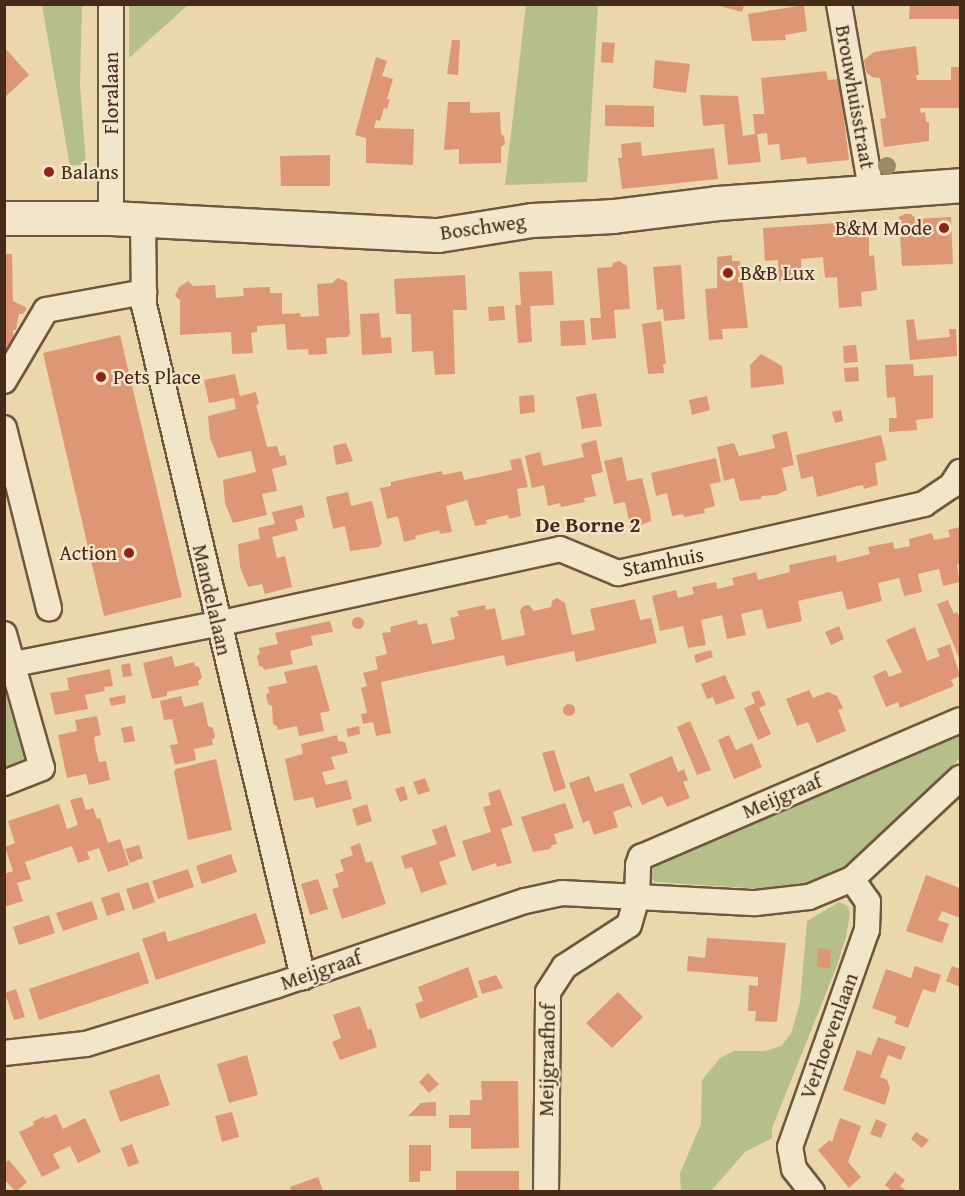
<!DOCTYPE html>
<html>
<head>
<meta charset="utf-8">
<style>
  body { margin:0 }
  #map { position:relative; width:965px; height:1196px; overflow:hidden; background:#ebd7ac; font-family:"Gentium Book Plus",serif }
  div>[style] { position:absolute }
  .green>* { inset:0; background:#b6be8a }
  .building>* { inset:0; background:#de9774 }
  .round { border-radius:50% }
  .roads { filter:drop-shadow(2px 0 #6f563d) drop-shadow(-2px 0 #6f563d) drop-shadow(0 2px #6f563d) drop-shadow(0 -2px #6f563d) }
  .street>* { height:24px; margin:-12px; padding:0 12px; transform-origin:12px; border-radius:12px; background:#f2e5c9 }
  .secondary>* { height:33px; margin:-16.5px; padding:0 16.5px; transform-origin:16.5px; border-radius:16.5px; background:#f2e5c9 }
  .trees>* { width:18px; height:18px; margin:-9px; border-radius:50%; background:#9c8867 }
  .dots>* { width:16px; height:16px; translate:-50% -50%; box-sizing:border-box; border:3px solid #f2e5c9; border-radius:50% }
  span { translate:-50% -50%; white-space:nowrap; text-align:center; line-height:1.15; -webkit-text-stroke:4.5px #f2e5c9; paint-order:stroke }
  .street-label { font-size:21px; color:#462b18 }
  .poi-label { font-size:21px; color:#462b18 }
  .left { translate:0 -50%; text-align:left }
  .right { translate:-100% -50%; text-align:right }
  .neighbourhood-label { font-size:22px; color:#462b18; font-weight:700 }
  .frame { position:absolute; inset:0; border:6px solid #462b18; pointer-events:none }
</style>
</head>
<body>
<div id="map">
  <div class="green">
    <div style="clip-path:polygon(42px 5px,82px 5px,80px 86px,86px 164px,70px 166px)"></div>
    <div style="clip-path:polygon(129px 5px,129px 4px,188px 5px,129px 58px)"></div>
    <div style="clip-path:polygon(526px 5px,598px 5px,587px 182px,505px 185px)"></div>
    <div style="clip-path:polygon(4px 690px,30px 773px,4px 773px)"></div>
    <div style="clip-path:polygon(960px 727px,960px 758px,840px 870px,808px 885px,778px 890px,655px 882px,648px 874px,648px 866px)"></div>
    <div style="clip-path:polygon(839px 902px,848px 906px,850px 913px,846px 937px,836px 968px,772px 1128px,772px 1138px,745px 1152px,711px 1191px,681px 1191px,680px 1173px,701px 1124px,702px 1080px,720px 1058px,734px 1051px,765px 1051px,781px 1046px,791px 1034px,800px 1003px,807px 921px)"></div>
  </div>
  <div class="building">
    <div style="clip-path:polygon(910px 4px,960px 4px,960px 19px,909px 19px)"></div>
    <div style="clip-path:polygon(716px 5px,744px 5px,742px 12px)"></div>
    <div style="clip-path:polygon(804px 5px,807px 31px,785px 35px,786px 40px,752px 41px,748px 14px)"></div>
    <div style="clip-path:polygon(452px 40px,460px 40px,458px 75px,447px 74px)"></div>
    <div style="clip-path:polygon(602px 42px,615px 43px,613px 63px,601px 62px)"></div>
    <div style="clip-path:polygon(916px 46px,919px 75px,916px 75px,917px 80px,951px 80px,951px 67px,960px 67px,960px 108px,920px 108px,921px 113px,925px 112px,926px 122px,929px 122px,929px 141px,884px 147px,880px 119px,886px 118px,880px 78px,872px 77px,866px 72px,864px 60px,874px 52px)"></div>
    <div style="clip-path:polygon(6px 49px,29px 75px,4px 98px,4px 50px)"></div>
    <div style="clip-path:polygon(376px 57px,387px 61px,382px 76px,393px 79px,387px 99px,390px 99px,387px 109px,384px 108px,380px 121px,376px 120px,374px 128px,414px 129px,413px 165px,366px 163px,366px 138px,355px 135px)"></div>
    <div style="clip-path:polygon(655px 60px,690px 64px,686px 93px,653px 88px)"></div>
    <div style="clip-path:polygon(826px 71px,828px 80px,839px 79px,849px 160px,807px 164px,806px 157px,781px 160px,779px 144px,768px 145px,767px 133px,757px 134px,761px 162px,728px 165px,724px 124px,703px 126px,700px 95px,738px 96px,743px 136px,755px 134px,753px 114px,764px 114px,765px 120px,761px 78px)"></div>
    <div style="clip-path:polygon(448px 102px,470px 102px,470px 113px,500px 112px,501px 134px,504px 136px,505px 144px,501px 147px,501px 163px,459px 164px,459px 149px,444px 150px)"></div>
    <div style="clip-path:polygon(605px 105px,654px 106px,654px 127px,605px 126px)"></div>
    <div style="clip-path:polygon(641px 142px,642px 156px,714px 148px,718px 179px,622px 189px,618px 158px,622px 158px,621px 144px)"></div>
    <div style="clip-path:polygon(330px 155px,330px 186px,281px 186px,280px 156px)"></div>
    <div style="clip-path:polygon(905px 214px,911px 214px,916px 219px,951px 217px,953px 264px,902px 266px,899px 217px)"></div>
    <div style="clip-path:polygon(867px 221px,869px 224px,869px 256px,874px 255px,877px 290px,861px 292px,862px 306px,839px 308px,837px 277px,825px 278px,823px 257px,801px 259px,802px 280px,779px 281px,778px 260px,765px 261px,763px 228px)"></div>
    <div style="clip-path:polygon(4px 254px,12px 254px,13px 301px,27px 308px,23px 314px,19px 314px,16px 330px,13px 330px,14px 346px,7px 346px,7px 370px,4px 370px)"></div>
    <div style="clip-path:polygon(732px 255px,732px 261px,740px 261px,748px 328px,722px 329px,723px 339px,709px 340px,705px 289px,717px 288px,717px 257px)"></div>
    <div style="clip-path:polygon(619px 261px,627px 266px,630px 309px,614px 310px,616px 338px,592px 340px,590px 318px,601px 318px,597px 268px,612px 267px,613px 263px)"></div>
    <div style="clip-path:polygon(681px 265px,685px 319px,664px 321px,663px 309px,657px 310px,653px 267px)"></div>
    <div style="clip-path:polygon(552px 271px,554px 305px,530px 306px,532px 342px,518px 343px,515px 305px,521px 305px,519px 272px)"></div>
    <div style="clip-path:polygon(465px 275px,467px 310px,453px 310px,455px 374px,435px 375px,433px 351px,412px 352px,411px 314px,396px 314px,394px 279px)"></div>
    <div style="clip-path:polygon(338px 278px,347px 282px,350px 334px,347px 337px,326px 338px,327px 354px,309px 355px,308px 349px,287px 350px,285px 324px,257px 326px,257px 332px,251px 333px,253px 353px,232px 354px,231px 332px,180px 335px,180px 300px,175px 296px,179px 287px,188px 281px,193px 286px,215px 285px,216px 298px,244px 296px,243px 288px,270px 287px,270px 293px,282px 293px,282px 314px,300px 313px,301px 317px,319px 316px,317px 284px,332px 283px)"></div>
    <div style="clip-path:polygon(504px 306px,505px 320px,489px 321px,488px 307px)"></div>
    <div style="clip-path:polygon(379px 313px,381px 338px,391px 337px,392px 353px,362px 355px,360px 314px)"></div>
    <div style="clip-path:polygon(914px 319px,917px 340px,950px 337px,949px 329px,956px 329px,957px 356px,910px 360px,906px 320px)"></div>
    <div style="clip-path:polygon(584px 320px,586px 345px,561px 346px,560px 321px)"></div>
    <div style="clip-path:polygon(661px 321px,666px 364px,663px 364px,664px 373px,648px 374px,642px 324px)"></div>
    <div style="clip-path:polygon(120px 335px,182px 597px,104px 616px,43px 353px)"></div>
    <div style="clip-path:polygon(856px 345px,858px 362px,844px 363px,843px 346px)"></div>
    <div style="clip-path:polygon(761px 354px,782px 366px,784px 384px,751px 388px,750px 365px)"></div>
    <div style="clip-path:polygon(913px 364px,914px 376px,933px 375px,933px 418px,916px 420px,917px 430px,889px 432px,889px 418px,897px 418px,895px 397px,887px 398px,885px 365px)"></div>
    <div style="clip-path:polygon(858px 367px,859px 381px,845px 382px,844px 368px)"></div>
    <div style="clip-path:polygon(235px 374px,240px 396px,256px 392px,259px 404px,256px 405px,267px 447px,277px 446px,280px 456px,285px 455px,287px 465px,272px 469px,277px 491px,262px 494px,267px 515px,233px 523px,225px 503px,223px 480px,256px 472px,251px 451px,218px 458px,210px 438px,208px 416px,236px 409px,234px 398px,209px 403px,204px 380px)"></div>
    <div style="clip-path:polygon(596px 393px,602px 426px,582px 429px,576px 397px)"></div>
    <div style="clip-path:polygon(534px 395px,535px 412px,520px 414px,519px 396px)"></div>
    <div style="clip-path:polygon(707px 396px,710px 410px,692px 415px,689px 400px)"></div>
    <div style="clip-path:polygon(841px 410px,843px 421px,835px 423px,832px 412px)"></div>
    <div style="clip-path:polygon(787px 431px,794px 465px,782px 468px,787px 490px,776px 495px,762px 496px,760px 499px,740px 501px,734px 478px,724px 481px,717px 447px,734px 443px,739px 456px,754px 453px,775px 448px,772px 435px)"></div>
    <div style="clip-path:polygon(881px 435px,887px 460px,875px 463px,878px 485px,864px 489px,863px 485px,858px 486px,817px 497px,813px 476px,801px 479px,796px 455px)"></div>
    <div style="clip-path:polygon(596px 440px,603px 472px,591px 475px,596px 496px,584px 498px,585px 502px,561px 507px,560px 503px,548px 506px,544px 485px,532px 488px,525px 456px,540px 452px,543px 466px,584px 457px,581px 444px)"></div>
    <div style="clip-path:polygon(346px 443px,353px 461px,336px 465px,333px 446px)"></div>
    <div style="clip-path:polygon(622px 457px,627px 481px,642px 478px,650px 511px,651px 521px,631px 529px,625px 502px,614px 504px,604px 461px)"></div>
    <div style="clip-path:polygon(521px 458px,528px 487px,517px 489px,521px 516px,509px 519px,508px 515px,486px 520px,487px 524px,475px 526px,467px 500px,446px 506px,452px 532px,440px 534px,439px 530px,415px 536px,416px 539px,404px 542px,398px 516px,387px 519px,380px 488px,391px 486px,391px 482px,442px 471px,443px 475px,462px 471px,464px 480px,512px 470px,510px 460px)"></div>
    <div style="clip-path:polygon(716px 458px,721px 482px,710px 484px,715px 506px,704px 509px,705px 513px,684px 517px,683px 514px,672px 516px,667px 493px,656px 496px,651px 473px)"></div>
    <div style="clip-path:polygon(348px 492px,351px 506px,372px 501px,382px 543px,379px 547px,350px 551px,345px 526px,333px 529px,326px 497px)"></div>
    <div style="clip-path:polygon(302px 505px,305px 517px,295px 520px,298px 530px,272px 537px,277px 558px,285px 556px,292px 587px,265px 594px,262px 584px,248px 587px,240px 567px,238px 544px,260px 539px,258px 528px,275px 524px,272px 512px)"></div>
    <div style="clip-path:polygon(960px 527px,960px 564px,957px 565px,960px 582px,943px 586px,939px 569px,918px 574px,922px 592px,904px 596px,899px 578px,878px 583px,882px 601px,847px 610px,842px 591px,798px 601px,802px 621px,767px 629px,762px 609px,741px 614px,746px 635px,727px 639px,722px 615px,701px 620px,706px 645px,688px 648px,683px 626px,660px 631px,652px 596px,676px 590px,678px 598px,694px 594px,692px 587px,716px 582px,717px 589px,734px 585px,732px 578px,756px 572px,758px 580px,790px 572px,789px 565px,836px 555px,837px 562px,854px 558px,870px 554px,868px 547px,893px 542px,894px 549px,910px 546px,909px 539px,932px 533px,934px 540px,950px 537px,948px 530px)"></div>
    <div style="clip-path:polygon(557px 598px,565px 603px,572px 635px,595px 630px,590px 609px,635px 599px,640px 620px,651px 618px,657px 643px,576px 662px,574px 651px,506px 666px,504px 655px,381px 682px,391px 733px,376px 736px,373px 722px,363px 724px,361px 714px,367px 713px,361px 688px,367px 686px,363px 673px,378px 669px,375px 657px,387px 654px,382px 633px,391px 632px,390px 627px,417px 620px,418px 625px,427px 623px,432px 644px,443px 642px,455px 639px,450px 618px,459px 616px,457px 611px,485px 605px,486px 610px,495px 608px,502px 640px,525px 635px,520px 611px,523px 606px,529px 605px,534px 611px,551px 607px,552px 601px)"></div>
    <div style="clip-path:polygon(948px 600px,954px 614px,957px 612px,960px 618px,960px 660px,937px 604px)"></div>
    <div class="round" style="left:352px;top:617px;width:12px;height:12px"></div>
    <div style="clip-path:polygon(330px 621px,333px 632px,311px 636px,313px 645px,290px 651px,293px 664px,264px 670px,263px 667px,259px 666px,257px 656px,260px 653px,259px 648px,278px 644px,275px 633px)"></div>
    <div style="clip-path:polygon(839px 626px,844px 639px,831px 645px,825px 632px)"></div>
    <div style="clip-path:polygon(915px 627px,927px 661px,940px 656px,937px 649px,950px 644px,960px 676px,951px 680px,954px 686px,900px 708px,898px 702px,886px 707px,873px 676px,886px 670px,889px 677px,902px 672px,886px 640px)"></div>
    <div style="clip-path:polygon(711px 650px,713px 657px,696px 663px,694px 655px)"></div>
    <div style="clip-path:polygon(172px 656px,175px 667px,194px 662px,195px 666px,199px 667px,202px 678px,198px 681px,199px 685px,167px 692px,167px 696px,152px 699px,143px 663px)"></div>
    <div style="clip-path:polygon(130px 663px,132px 676px,123px 677px,121px 665px)"></div>
    <div style="clip-path:polygon(317px 665px,330px 711px,320px 713px,324px 731px,299px 736px,297px 726px,278px 730px,277px 726px,273px 724px,272px 706px,268px 704px,266px 695px,269px 692px,268px 687px,287px 683px,284px 672px)"></div>
    <div style="clip-path:polygon(110px 669px,113px 686px,104px 687px,105px 691px,85px 695px,88px 709px,55px 715px,50px 693px,69px 690px,67px 678px)"></div>
    <div style="clip-path:polygon(725px 675px,735px 698px,716px 705px,713px 697px,707px 699px,701px 684px)"></div>
    <div style="clip-path:polygon(759px 690px,766px 705px,759px 708px,771px 734px,758px 740px,744px 708px,755px 703px,751px 693px)"></div>
    <div style="clip-path:polygon(809px 690px,813px 698px,828px 692px,837px 696px,843px 708px,838px 710px,846px 731px,817px 743px,808px 722px,797px 726px,786px 699px)"></div>
    <div style="clip-path:polygon(125px 695px,126px 703px,111px 706px,109px 698px)"></div>
    <div style="clip-path:polygon(181px 696px,184px 707px,203px 702px,208px 726px,213px 728px,215px 737px,212px 740px,213px 745px,194px 749px,196px 760px,175px 765px,170px 745px,178px 744px,172px 719px,164px 720px,160px 701px)"></div>
    <div class="round" style="left:563px;top:704px;width:12px;height:12px"></div>
    <div style="clip-path:polygon(97px 716px,101px 735px,94px 737px,96px 750px,99px 762px,106px 761px,110px 780px,89px 785px,86px 774px,67px 778px,58px 735px,77px 731px,75px 720px)"></div>
    <div style="clip-path:polygon(690px 721px,711px 770px,697px 775px,677px 727px)"></div>
    <div style="clip-path:polygon(132px 726px,135px 741px,124px 743px,121px 728px)"></div>
    <div style="clip-path:polygon(359px 726px,360px 734px,348px 737px,346px 729px)"></div>
    <div style="clip-path:polygon(337px 735px,338px 741px,345px 742px,348px 753px,331px 757px,335px 769px,322px 772px,326px 785px,347px 780px,352px 799px,316px 808px,313px 797px,294px 801px,285px 759px,303px 754px,301px 744px)"></div>
    <div style="clip-path:polygon(729px 735px,736px 750px,752px 743px,762px 767px,734px 779px,718px 740px)"></div>
    <div style="clip-path:polygon(554px 750px,566px 788px,554px 792px,542px 753px)"></div>
    <div style="clip-path:polygon(672px 756px,678px 772px,684px 769px,688px 780px,683px 782px,690px 798px,667px 807px,662px 796px,642px 805px,629px 774px)"></div>
    <div style="clip-path:polygon(216px 759px,232px 830px,188px 840px,174px 772px,176px 769px)"></div>
    <div style="clip-path:polygon(589px 776px,595px 792px,623px 783px,633px 809px,629px 806px,613px 812px,618px 827px,594px 835px,589px 820px,583px 823px,569px 783px)"></div>
    <div style="clip-path:polygon(425px 778px,430px 791px,418px 795px,413px 782px)"></div>
    <div style="clip-path:polygon(404px 786px,408px 799px,400px 802px,395px 789px)"></div>
    <div style="clip-path:polygon(500px 789px,513px 825px,501px 829px,512px 863px,497px 867px,496px 863px,472px 871px,462px 841px,491px 832px,483px 807px,491px 805px,488px 793px)"></div>
    <div style="clip-path:polygon(82px 797px,86px 810px,93px 808px,97px 819px,100px 818px,108px 843px,120px 839px,129px 865px,108px 872px,99px 848px,87px 852px,90px 859px,78px 863px,72px 846px,25px 862px,31px 879px,17px 883px,23px 901px,4px 907px,4px 874px,13px 871px,5px 847px,15px 843px,8px 821px,59px 804px,67px 829px,78px 825px,70px 800px)"></div>
    <div style="clip-path:polygon(565px 803px,574px 828px,554px 834px,557px 844px,552px 845px,550px 849px,533px 852px,521px 817px)"></div>
    <div style="clip-path:polygon(367px 804px,372px 821px,357px 826px,352px 809px)"></div>
    <div style="clip-path:polygon(446px 825px,456px 856px,439px 862px,447px 884px,421px 893px,412px 867px,405px 869px,401px 856px,437px 844px,432px 830px)"></div>
    <div style="clip-path:polygon(360px 843px,366px 863px,372px 861px,386px 904px,342px 919px,332px 889px,339px 887px,335px 874px,344px 871px,340px 860px,353px 855px,350px 847px)"></div>
    <div style="clip-path:polygon(139px 845px,143px 858px,130px 863px,125px 849px)"></div>
    <div style="clip-path:polygon(231px 854px,237px 872px,202px 884px,196px 866px)"></div>
    <div style="clip-path:polygon(188px 869px,194px 887px,158px 899px,152px 881px)"></div>
    <div style="clip-path:polygon(926px 875px,960px 888px,960px 918px,942px 911px,938px 920px,949px 924px,942px 943px,906px 931px)"></div>
    <div style="clip-path:polygon(318px 879px,328px 909px,310px 915px,301px 884px)"></div>
    <div style="clip-path:polygon(148px 882px,155px 902px,133px 910px,126px 889px)"></div>
    <div style="clip-path:polygon(119px 892px,125px 910px,107px 916px,101px 898px)"></div>
    <div style="clip-path:polygon(92px 901px,98px 919px,63px 931px,56px 913px)"></div>
    <div style="clip-path:polygon(256px 913px,266px 943px,156px 980px,142px 939px,165px 931px,168px 942px)"></div>
    <div style="clip-path:polygon(49px 915px,55px 933px,19px 945px,13px 927px)"></div>
    <div style="clip-path:polygon(707px 938px,786px 943px,777px 1022px,755px 1021px,756px 1011px,748px 1011px,749px 985px,758px 986px,758px 977px,687px 971px,688px 956px,705px 958px)"></div>
    <div style="clip-path:polygon(818px 948px,831px 950px,830px 968px,817px 967px)"></div>
    <div style="clip-path:polygon(139px 952px,149px 983px,39px 1020px,29px 989px)"></div>
    <div style="clip-path:polygon(915px 966px,941px 975px,935px 993px,923px 989px,908px 1028px,894px 1023px,897px 1017px,872px 1008px,886px 969px,911px 978px)"></div>
    <div style="clip-path:polygon(952px 966px,960px 969px,960px 987px,946px 981px)"></div>
    <div style="clip-path:polygon(468px 967px,478px 997px,420px 1019px,415px 1004px,423px 1001px,418px 987px)"></div>
    <div style="clip-path:polygon(496px 975px,503px 988px,482px 994px,478px 981px)"></div>
    <div style="clip-path:polygon(16px 989px,25px 1017px,14px 1020px,5px 993px)"></div>
    <div style="clip-path:polygon(618px 992px,643px 1017px,612px 1048px,586px 1023px)"></div>
    <div style="clip-path:polygon(360px 1006px,368px 1030px,371px 1028px,377px 1047px,340px 1060px,332px 1042px,341px 1038px,333px 1015px)"></div>
    <div style="clip-path:polygon(878px 1037px,906px 1047px,901px 1060px,888px 1055px,880px 1077px,887px 1080px,890px 1088px,885px 1105px,843px 1090px,857px 1050px,871px 1055px)"></div>
    <div style="clip-path:polygon(247px 1055px,258px 1095px,229px 1103px,217px 1064px)"></div>
    <div style="clip-path:polygon(428px 1073px,439px 1084px,429px 1093px,419px 1082px)"></div>
    <div style="clip-path:polygon(159px 1074px,170px 1105px,120px 1122px,109px 1091px)"></div>
    <div style="clip-path:polygon(481px 1081px,518px 1081px,519px 1148px,471px 1149px,471px 1128px,449px 1128px,449px 1115px,470px 1115px,470px 1100px,482px 1100px)"></div>
    <div style="clip-path:polygon(436px 1102px,436px 1116px,408px 1116px,421px 1103px)"></div>
    <div style="clip-path:polygon(232px 1112px,239px 1137px,222px 1142px,215px 1116px)"></div>
    <div style="clip-path:polygon(56px 1114px,63px 1129px,85px 1118px,101px 1152px,78px 1163px,70px 1146px,53px 1154px,60px 1168px,42px 1177px,19px 1132px,34px 1125px,33px 1122px,44px 1116px,45px 1119px)"></div>
    <div style="clip-path:polygon(840px 1118px,861px 1126px,848px 1162px,861px 1177px,849px 1188px,818px 1150px,830px 1140px,832px 1142px)"></div>
    <div style="clip-path:polygon(876px 1119px,887px 1124px,881px 1138px,870px 1134px)"></div>
    <div style="clip-path:polygon(916px 1132px,929px 1140px,922px 1148px,911px 1139px)"></div>
    <div style="clip-path:polygon(132px 1144px,139px 1163px,128px 1167px,121px 1148px)"></div>
    <div style="clip-path:polygon(409px 1145px,431px 1145px,431px 1171px,420px 1171px,420px 1182px,409px 1182px)"></div>
    <div style="clip-path:polygon(9px 1160px,27px 1182px,16px 1192px,4px 1179px,4px 1163px)"></div>
    <div style="clip-path:polygon(456px 1171px,519px 1171px,519px 1191px,456px 1191px)"></div>
    <div style="clip-path:polygon(895px 1172px,905px 1180px,900px 1186px,907px 1191px,892px 1191px,885px 1185px)"></div>
    <div style="clip-path:polygon(318px 1177px,323px 1191px,291px 1191px,290px 1187px)"></div>
  </div>
  <div class="roads">
    <div class="street">
      <div style="left:839px;top:4px;width:189px;rotate:80.2deg"></div>
      <div style="left:111px;top:218px;width:214px;rotate:-90deg"></div>
      <div style="left:143px;top:220px;width:85px;rotate:89.3deg"></div>
      <div style="left:144px;top:305px;width:691px;rotate:76.69deg"></div>
      <div style="left:4px;top:381px;width:82px;rotate:-59.4deg"></div>
      <div style="left:46px;top:310px;width:100px;rotate:-10.4deg"></div>
      <div style="left:4px;top:428px;width:186px;rotate:76deg"></div>
      <div style="left:4px;top:634px;width:139px;rotate:74.2deg"></div>
      <div style="left:42px;top:768px;width:41px;rotate:158.5deg"></div>
      <div style="left:4px;top:666px;width:217px;rotate:-11.2deg"></div>
      <div style="left:217px;top:624px;width:351px;rotate:-12.3deg"></div>
      <div style="left:560px;top:549px;width:63px;rotate:22.5deg"></div>
      <div style="left:618px;top:573px;width:314px;rotate:-12.7deg"></div>
      <div style="left:924px;top:504px;width:32px;rotate:-34deg"></div>
      <div style="left:951px;top:486px;width:17px;rotate:-57deg"></div>
      <div style="left:4px;top:1053px;width:82px;rotate:-6.3deg"></div>
      <div style="left:86px;top:1044px;width:198px;rotate:-17.1deg"></div>
      <div style="left:275px;top:986px;width:264px;rotate:-18.8deg"></div>
      <div style="left:525px;top:901px;width:38px;rotate:-12deg"></div>
      <div style="left:562px;top:893px;width:194px;rotate:3deg"></div>
      <div style="left:756px;top:903px;width:53px;rotate:-6.5deg"></div>
      <div style="left:809px;top:897px;width:47px;rotate:-22.7deg"></div>
      <div style="left:852px;top:879px;width:148px;rotate:-43.1deg"></div>
      <div style="left:546px;top:1192px;width:200px;rotate:-89.4deg"></div>
      <div style="left:548px;top:992px;width:30px;rotate:-57deg"></div>
      <div style="left:564px;top:967px;width:77px;rotate:-32.9deg"></div>
      <div style="left:629px;top:925px;width:29px;rotate:-74deg"></div>
      <div style="left:637px;top:897px;width:32px;rotate:-88deg"></div>
      <div style="left:638px;top:865px;width:9px;rotate:-69deg"></div>
      <div style="left:641px;top:857px;width:347px;rotate:-23.2deg"></div>
      <div style="left:812px;top:1192px;width:29px;rotate:-128deg"></div>
      <div style="left:794px;top:1169px;width:22px;rotate:-100deg"></div>
      <div style="left:790px;top:1147px;width:230px;rotate:-70.5deg"></div>
      <div style="left:867px;top:930px;width:28px;rotate:-88deg"></div>
      <div style="left:868px;top:902px;width:28px;rotate:-125deg"></div>
    </div>
    <div class="secondary">
      <div style="left:4px;top:218px;width:107px"></div>
      <div style="left:111px;top:218px;width:327px;rotate:3deg"></div>
      <div style="left:438px;top:235px;width:95px;rotate:-9.1deg"></div>
      <div style="left:532px;top:220px;width:81px;rotate:-2.8deg"></div>
      <div style="left:613px;top:216px;width:105px;rotate:-7.1deg"></div>
      <div style="left:717px;top:203px;width:244px;rotate:-4.2deg"></div>
    </div>
  </div>
  <div class="trees">
    <div style="left:887px;top:166px"></div>
  </div>
  <div class="dots">
    <div style="left:49px;top:172px;background:#8f2418"></div>
    <div style="left:944px;top:228px;background:#8f2418"></div>
    <div style="left:728px;top:273px;background:#8f2418"></div>
    <div style="left:101px;top:377px;background:#8f2418"></div>
    <div style="left:129px;top:553px;background:#8f2418"></div>
  </div>
  <div class="street-label">
    <span style="left:111px;top:93px;rotate:-90deg">Floralaan</span>
    <span style="left:855px;top:97px;rotate:80deg">Brouwhuisstraat</span>
    <span style="left:483px;top:227px;rotate:-8deg">Boschweg</span>
    <span style="left:663px;top:562px;rotate:-11deg">Stamhuis</span>
    <span style="left:212px;top:600px;rotate:77deg">Mandelalaan</span>
    <span style="left:782px;top:796px;rotate:-23deg">Meijgraaf</span>
    <span style="left:321px;top:970px;rotate:-19deg">Meijgraaf</span>
    <span style="left:829px;top:1036px;rotate:-70deg">Verhoevenlaan</span>
    <span style="left:547px;top:1060px;rotate:-89deg">Meijgraafhof</span>
  </div>
  <div class="poi-label">
    <span class="left" style="left:61px;top:172px">Balans</span>
    <span class="right" style="left:932px;top:228px">B&amp;M Mode</span>
    <span class="left" style="left:740px;top:273px">B&amp;B Lux</span>
    <span class="left" style="left:113px;top:377px">Pets Place</span>
    <span class="right" style="left:117px;top:553px">Action</span>
  </div>
  <div class="neighbourhood-label">
    <span style="left:588px;top:525px">De Borne 2</span>
  </div>
  <div class="frame"></div>
</div>
</body>
</html>
